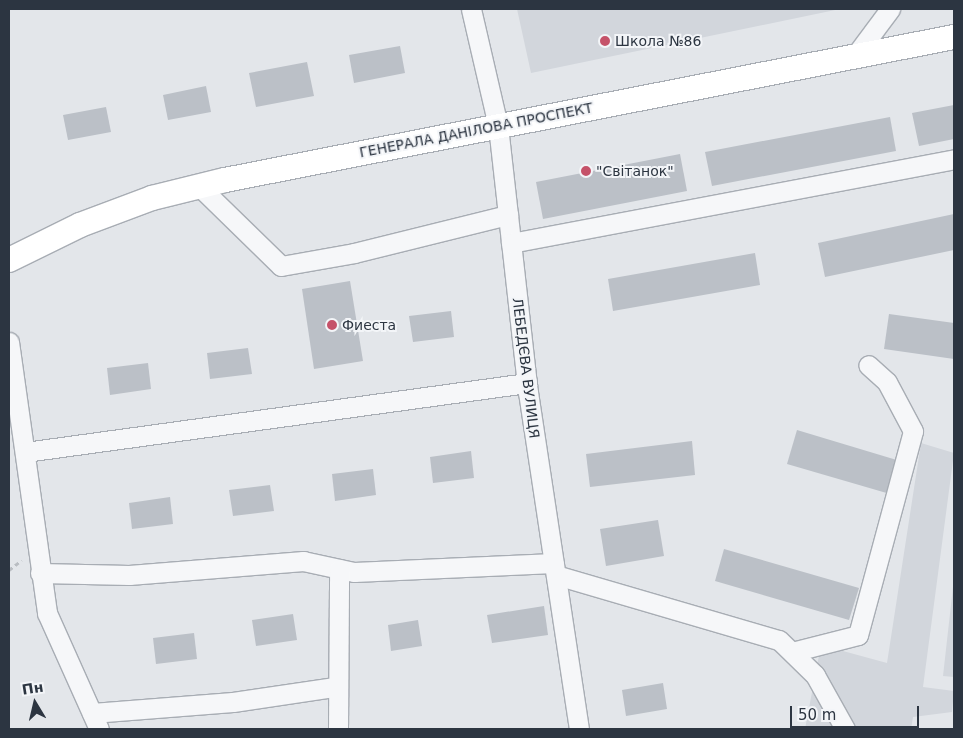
<!DOCTYPE html>
<html>
<head>
<meta charset="utf-8">
<style>
  body { margin:0 }
  #map { position:relative; width:963px; height:738px; overflow:hidden; background:#e3e6ea; font-family:"DejaVu Sans",sans-serif }
  div>[style] { position:absolute }
  .built>* { inset:0; background:#d2d6dc }
  .building>* { inset:0; background:#bbc0c7 }
  .path>* { height:3px; margin-top:-1.5px; transform-origin:0; background:repeating-linear-gradient(90deg,#b9bdc2 0 4px,transparent 0 8px) }
  .roads { filter:drop-shadow(1px 0 #a8adb4) drop-shadow(-1px 0 #a8adb4) drop-shadow(0 1px #a8adb4) drop-shadow(0 -1px #a8adb4) }
  .minor>* { height:19px; margin:-9.5px; padding:0 9.5px; transform-origin:9.5px; border-radius:9.5px; background:#f6f7f9 }
  .major>* { height:24px; margin:-12px; padding:0 12px; transform-origin:12px; border-radius:12px; background:#fff }
  .dots>* { width:14px; height:14px; translate:-50% -50%; box-sizing:border-box; border:2px solid #f3f5f8; border-radius:50% }
  span { translate:-50% -50%; white-space:nowrap; text-align:center; line-height:1.15; -webkit-text-stroke:4px #f3f5f8; paint-order:stroke }
  .poi-label { font-size:14px; color:#2c3541 }
  .left { translate:0 -50%; text-align:left }
  .street-label { font-size:14px; color:#2c3541 }
  .frame { position:absolute; inset:0; border:10px solid #2c3541; pointer-events:none }
  .north { position:absolute; left:10px; top:678px; width:50px; height:50px; -webkit-text-stroke:4px #f3f5f8; paint-order:stroke; rotate:351deg; font-size:14px; font-weight:700; line-height:20px; text-align:center; color:#2c3541 }
  .north::after { content:''; display:block; margin:auto; width:18px; height:22px; background:#2c3541; clip-path:polygon(50% 0,100% 100%,50% 72%,0 100%) }
  .scale { position:absolute; left:790px; top:706px; width:129px; height:22px; box-sizing:border-box; border:2px solid #2c3541; border-top:0; padding-left:6px; font-size:15px; line-height:18px; white-space:nowrap; color:#2c3541; -webkit-text-stroke:4px #f3f5f8; paint-order:stroke }
</style>
</head>
<body>
<div id="map">
  <div class="built">
    <div style="clip-path:polygon(517px 9px,840px 9px,531px 73px)"></div>
    <div style="clip-path:polygon(921px 443px,954px 453px,923px 687px,954px 691px,952px 712px,913px 717px,911px 729px,805px 729px,821px 645px,887px 663px)"></div>
    <div style="clip-path:polygon(954px 578px,954px 677px,943px 676px)"></div>
  </div>
  <div class="building">
    <div style="clip-path:polygon(400px 46px,405px 73px,354px 83px,349px 55px)"></div>
    <div style="clip-path:polygon(307px 62px,314px 96px,256px 107px,249px 73px)"></div>
    <div style="clip-path:polygon(206px 86px,211px 112px,168px 120px,163px 95px)"></div>
    <div style="clip-path:polygon(954px 105px,954px 139px,919px 146px,912px 113px)"></div>
    <div style="clip-path:polygon(106px 107px,111px 132px,68px 140px,63px 115px)"></div>
    <div style="clip-path:polygon(890px 117px,896px 151px,712px 186px,705px 152px)"></div>
    <div style="clip-path:polygon(680px 154px,687px 191px,543px 219px,536px 182px)"></div>
    <div style="clip-path:polygon(954px 214px,954px 250px,825px 277px,818px 243px)"></div>
    <div style="clip-path:polygon(755px 253px,760px 285px,613px 311px,608px 279px)"></div>
    <div style="clip-path:polygon(350px 281px,363px 361px,314px 369px,302px 289px)"></div>
    <div style="clip-path:polygon(451px 311px,454px 337px,413px 342px,409px 316px)"></div>
    <div style="clip-path:polygon(889px 314px,954px 323px,954px 359px,884px 349px)"></div>
    <div style="clip-path:polygon(248px 348px,252px 374px,210px 379px,207px 353px)"></div>
    <div style="clip-path:polygon(148px 363px,151px 389px,110px 395px,107px 368px)"></div>
    <div style="clip-path:polygon(797px 430px,900px 461px,890px 494px,787px 464px)"></div>
    <div style="clip-path:polygon(692px 441px,695px 475px,590px 487px,586px 454px)"></div>
    <div style="clip-path:polygon(471px 451px,474px 478px,433px 483px,430px 457px)"></div>
    <div style="clip-path:polygon(373px 469px,376px 495px,335px 501px,332px 474px)"></div>
    <div style="clip-path:polygon(270px 485px,274px 511px,233px 516px,229px 490px)"></div>
    <div style="clip-path:polygon(170px 497px,173px 524px,132px 529px,129px 503px)"></div>
    <div style="clip-path:polygon(658px 520px,664px 556px,606px 566px,600px 529px)"></div>
    <div style="clip-path:polygon(724px 549px,859px 588px,849px 620px,715px 581px)"></div>
    <div style="clip-path:polygon(544px 606px,548px 635px,492px 643px,487px 615px)"></div>
    <div style="clip-path:polygon(293px 614px,297px 640px,256px 646px,252px 620px)"></div>
    <div style="clip-path:polygon(418px 620px,422px 646px,391px 651px,388px 625px)"></div>
    <div style="clip-path:polygon(194px 633px,197px 659px,156px 664px,153px 638px)"></div>
    <div style="clip-path:polygon(663px 683px,667px 709px,626px 716px,622px 690px)"></div>
  </div>
  <div class="path">
    <div style="left:9px;top:570px;width:16px;rotate:-38deg"></div>
  </div>
  <div class="roads">
    <div class="minor">
      <div style="left:471px;top:9px;width:120px;rotate:77deg"></div>
      <div style="left:498px;top:126px;width:268px;rotate:83.6deg"></div>
      <div style="left:528px;top:392px;width:341px;rotate:81.4deg"></div>
      <div style="left:855px;top:56px;width:59px;rotate:-53.3deg"></div>
      <div style="left:200px;top:187px;width:113px;rotate:44.3deg"></div>
      <div style="left:281px;top:266px;width:74px;rotate:-10.1deg"></div>
      <div style="left:354px;top:253px;width:159px;rotate:-13.9deg"></div>
      <div style="left:511px;top:243px;width:451px;rotate:-10.7deg"></div>
      <div style="left:9px;top:342px;width:274px;rotate:82deg"></div>
      <div style="left:47px;top:613px;width:127px;rotate:65.9deg"></div>
      <div style="left:25px;top:452px;width:507px;rotate:-7.83deg"></div>
      <div style="left:40px;top:573px;width:89px;rotate:1.3deg"></div>
      <div style="left:129px;top:575px;width:175px;rotate:-4.6deg"></div>
      <div style="left:303px;top:561px;width:52px;rotate:12.2deg"></div>
      <div style="left:354px;top:572px;width:200px;rotate:-2.6deg"></div>
      <div style="left:556px;top:575px;width:232px;rotate:16.3deg"></div>
      <div style="left:779px;top:640px;width:50px;rotate:44.2deg"></div>
      <div style="left:815px;top:675px;width:62px;rotate:60.9deg"></div>
      <div style="left:792px;top:652px;width:68px;rotate:-14.4deg"></div>
      <div style="left:858px;top:635px;width:211px;rotate:-74.9deg"></div>
      <div style="left:913px;top:431px;width:55px;rotate:-118deg"></div>
      <div style="left:887px;top:382px;width:25px;rotate:-138deg"></div>
      <div style="left:92px;top:713px;width:141px;rotate:-4.5deg"></div>
      <div style="left:233px;top:702px;width:103px;rotate:-8.4deg"></div>
      <div style="left:338px;top:729px;width:160px;rotate:-89.6deg"></div>
    </div>
    <div class="major">
      <div style="left:9px;top:260px;width:79px;rotate:-26.2deg"></div>
      <div style="left:80px;top:225px;width:77px;rotate:-20.6deg"></div>
      <div style="left:152px;top:198px;width:75px;rotate:-13.9deg"></div>
      <div style="left:225px;top:180px;width:743px;rotate:-11.1deg"></div>
    </div>
  </div>
  <div class="dots">
    <div style="left:605px;top:41px;background:#c55269"></div>
    <div style="left:586px;top:171px;background:#c55269"></div>
    <div style="left:332px;top:325px;background:#c55269"></div>
  </div>
  <div class="poi-label">
    <span class="left" style="left:615px;top:41px">Школа №86</span>
    <span class="left" style="left:596px;top:171px">"Світанок"</span>
    <span class="left" style="left:342px;top:325px">Фиеста</span>
  </div>
  <div class="street-label">
    <span style="left:476px;top:130px;rotate:-11deg">ГЕНЕРАЛА ДАНІЛОВА ПРОСПЕКТ</span>
    <span style="left:526px;top:368px;rotate:83deg">ЛЕБЕДЄВА ВУЛИЦЯ</span>
  </div>
  <div class="frame"></div>
  <div class="north">Пн</div>
  <div class="scale">50 m</div>
</div>
</body>
</html>
